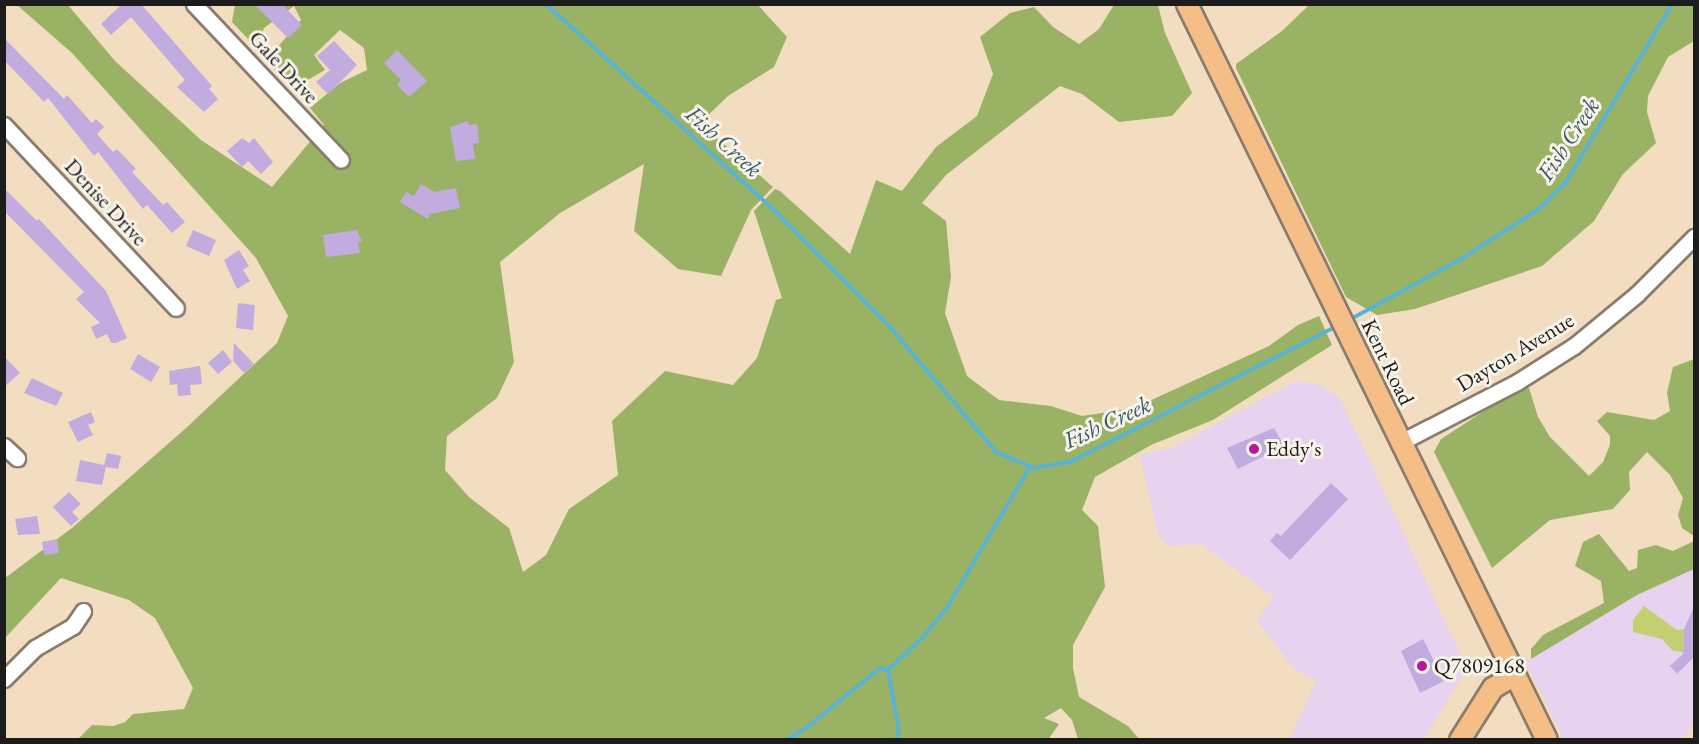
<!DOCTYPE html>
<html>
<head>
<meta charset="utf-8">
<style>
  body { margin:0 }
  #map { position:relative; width:1699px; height:744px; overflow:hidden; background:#f3ddc0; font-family:"EB Garamond",serif }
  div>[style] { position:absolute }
  .built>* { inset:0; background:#e7d2ef }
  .green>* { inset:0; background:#c3d072 }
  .forest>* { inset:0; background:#9ab264 }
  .stream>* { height:4px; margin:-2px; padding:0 2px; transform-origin:2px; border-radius:2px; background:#58b3d5 }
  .building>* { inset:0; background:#c2abdf }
  .roads { filter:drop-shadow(2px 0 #887c6e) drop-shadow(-2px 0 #887c6e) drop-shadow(0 2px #887c6e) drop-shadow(0 -2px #887c6e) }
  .minor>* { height:15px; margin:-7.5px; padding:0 7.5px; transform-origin:7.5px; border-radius:7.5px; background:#fff }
  .major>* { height:20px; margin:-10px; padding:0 10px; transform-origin:10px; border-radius:10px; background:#f6be87 }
  .dots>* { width:16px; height:16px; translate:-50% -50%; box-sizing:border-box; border:3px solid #f7f3e8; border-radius:50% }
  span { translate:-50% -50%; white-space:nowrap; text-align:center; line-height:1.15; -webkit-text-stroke:6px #f7f3e8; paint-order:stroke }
  .street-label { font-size:22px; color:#1c1c1c }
  .poi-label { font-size:22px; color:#1c1c1c }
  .left { translate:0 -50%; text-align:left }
  .water-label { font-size:24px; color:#345866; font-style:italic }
  .frame { position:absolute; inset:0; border:6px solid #1c1c1c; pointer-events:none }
</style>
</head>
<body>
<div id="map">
  <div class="built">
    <div style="clip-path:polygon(1296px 381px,1318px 384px,1340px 398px,1467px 668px,1424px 739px,1290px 739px,1316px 680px,1295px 670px,1257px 621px,1274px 597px,1201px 544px,1167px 546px,1159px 537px,1140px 455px,1171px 448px)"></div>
    <div style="clip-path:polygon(1694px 569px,1694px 724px,1686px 735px,1678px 740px,1564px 739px,1525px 661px,1637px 595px)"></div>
  </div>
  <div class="green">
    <div style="clip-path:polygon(1644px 606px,1677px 630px,1684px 629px,1683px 652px,1673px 651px,1662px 639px,1633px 632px,1633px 620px)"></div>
  </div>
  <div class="forest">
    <div style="clip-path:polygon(17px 5px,68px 5px,115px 61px,201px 140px,272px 187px,324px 125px,310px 108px,340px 83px,367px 70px,364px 48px,340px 30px,314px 55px,325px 70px,299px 85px,277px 74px,268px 58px,301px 20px,294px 6px,264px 28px,259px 42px,250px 41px,232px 22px,235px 5px,758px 5px,787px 37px,774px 67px,728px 96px,700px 123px,773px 187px,751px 210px,721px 276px,678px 269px,634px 231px,644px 164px,560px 213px,500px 262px,514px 362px,497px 398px,447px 436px,445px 470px,469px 497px,509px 528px,523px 572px,546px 555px,569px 509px,618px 475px,612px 421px,665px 371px,733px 385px,757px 358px,776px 300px,782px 298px,754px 211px,775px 189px,780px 191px,850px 254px,876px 180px,902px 191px,936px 147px,977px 116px,993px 74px,980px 37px,1010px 13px,1034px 7px,1053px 27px,1079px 44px,1099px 29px,1114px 5px,1158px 5px,1165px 33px,1192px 93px,1172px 116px,1119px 122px,1082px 94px,1060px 86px,946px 175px,922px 203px,946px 221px,951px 277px,945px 313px,967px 376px,999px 400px,1051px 406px,1082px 416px,1134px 408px,1269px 346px,1298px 325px,1319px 316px,1332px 345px,1213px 420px,1151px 445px,1095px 477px,1082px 510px,1098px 526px,1105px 587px,1073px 645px,1073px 668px,1079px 697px,1128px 726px,1139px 739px,1078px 739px,1072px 720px,1061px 708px,1044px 718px,1059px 724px,1048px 740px,78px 739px,92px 725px,113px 726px,125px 722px,133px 714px,184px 709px,193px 688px,155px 618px,129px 600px,61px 578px,5px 638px,5px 578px,72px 528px,186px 428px,277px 343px,288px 316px,256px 258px,72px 53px)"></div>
    <div style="clip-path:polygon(1309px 5px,1694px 5px,1694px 41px,1668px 57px,1648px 96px,1647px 112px,1656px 143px,1623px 174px,1594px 221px,1542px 266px,1415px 309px,1377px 315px,1346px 297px,1236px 68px,1236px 64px,1282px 31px)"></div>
    <div style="clip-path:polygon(1694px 359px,1694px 536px,1682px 528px,1678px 515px,1683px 498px,1670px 475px,1647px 452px,1629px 472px,1630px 490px,1613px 509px,1550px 520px,1492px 568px,1434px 452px,1441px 439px,1518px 389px,1529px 388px,1538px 417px,1550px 437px,1589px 476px,1603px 462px,1610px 445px,1610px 436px,1597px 421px,1607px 412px,1654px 420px,1670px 411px,1667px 393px,1673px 367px)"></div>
    <div style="clip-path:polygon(1599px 534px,1629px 571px,1637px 568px,1638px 550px,1656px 545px,1673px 551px,1694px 541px,1694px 569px,1637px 595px,1531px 659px,1531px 649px,1543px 635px,1604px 603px,1601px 581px,1575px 566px,1583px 542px)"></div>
  </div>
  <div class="stream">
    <div style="left:546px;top:4px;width:310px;rotate:42.1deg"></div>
    <div style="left:776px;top:212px;width:162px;rotate:45.3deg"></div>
    <div style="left:890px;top:327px;width:164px;rotate:49.7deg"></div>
    <div style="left:996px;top:452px;width:41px;rotate:22.8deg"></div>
    <div style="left:1034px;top:468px;width:39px;rotate:-10deg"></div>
    <div style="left:1072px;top:461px;width:297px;rotate:-27deg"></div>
    <div style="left:1349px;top:320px;width:128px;rotate:-28.6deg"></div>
    <div style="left:1461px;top:259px;width:93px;rotate:-32.7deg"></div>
    <div style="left:1539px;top:209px;width:38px;rotate:-45deg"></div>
    <div style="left:1566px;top:182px;width:207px;rotate:-59.2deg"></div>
    <div style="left:888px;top:670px;width:62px;rotate:79.8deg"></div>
    <div style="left:899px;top:731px;width:9px;rotate:108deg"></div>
    <div style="left:786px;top:740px;width:23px;rotate:-31deg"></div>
    <div style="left:806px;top:728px;width:95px;rotate:-39deg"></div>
    <div style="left:880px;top:668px;width:8px;rotate:14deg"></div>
    <div style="left:888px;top:670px;width:48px;rotate:-43.3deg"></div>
    <div style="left:923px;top:637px;width:40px;rotate:-51deg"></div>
    <div style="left:948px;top:606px;width:162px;rotate:-59.6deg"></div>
  </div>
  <div class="building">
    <div style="clip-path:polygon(122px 4px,141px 4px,212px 86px,209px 89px,218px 99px,204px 112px,177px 87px,185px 80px,131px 17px,111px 35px,101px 24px)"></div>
    <div style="clip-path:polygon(254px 4px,282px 4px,302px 25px,288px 38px)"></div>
    <div style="clip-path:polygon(4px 38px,64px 99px,67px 95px,92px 123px,96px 119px,104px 127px,97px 134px,113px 152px,117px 149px,136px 169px,132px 172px,163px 205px,167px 202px,185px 222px,172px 233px,147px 205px,143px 209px,98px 152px,94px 156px,48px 98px,44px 102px,4px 60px)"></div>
    <div style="clip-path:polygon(334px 41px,357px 65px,328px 94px,316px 82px,330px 70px,317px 56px)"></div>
    <div style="clip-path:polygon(397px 50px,427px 81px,409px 97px,397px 85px,401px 80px,384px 63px)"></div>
    <div style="clip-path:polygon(468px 121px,469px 125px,477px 124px,479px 143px,473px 144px,475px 159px,456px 161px,450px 127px)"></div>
    <div style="clip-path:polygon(242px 138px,249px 143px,254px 138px,273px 162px,261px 174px,248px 161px,242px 167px,227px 151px)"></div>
    <div style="clip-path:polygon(421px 184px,434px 192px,456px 188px,460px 208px,430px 214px,428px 219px,400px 202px,406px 192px,414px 196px)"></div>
    <div style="clip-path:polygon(4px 188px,37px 221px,39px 219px,106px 291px,127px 338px,116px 343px,111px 343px,107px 334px,96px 339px,91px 327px,100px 323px,76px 299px,84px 292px,4px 211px)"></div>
    <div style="clip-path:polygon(193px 230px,216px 240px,209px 256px,186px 246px)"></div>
    <div style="clip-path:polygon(357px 230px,362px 241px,358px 242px,360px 253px,326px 257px,323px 235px)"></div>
    <div style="clip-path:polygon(239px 250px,249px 266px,243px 270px,250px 281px,237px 289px,224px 260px)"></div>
    <div style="clip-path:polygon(238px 303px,255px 305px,253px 330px,236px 328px)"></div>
    <div style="clip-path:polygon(234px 343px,254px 364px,244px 373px,233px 361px)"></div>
    <div style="clip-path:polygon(223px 350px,232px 362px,218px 374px,208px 363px)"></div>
    <div style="clip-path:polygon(138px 354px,160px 367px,151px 382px,130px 369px)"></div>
    <div style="clip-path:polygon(4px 356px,20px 373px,4px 387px)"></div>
    <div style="clip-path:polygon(200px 366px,202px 384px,190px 385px,191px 395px,178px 396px,177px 384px,170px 385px,169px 371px)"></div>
    <div style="clip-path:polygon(32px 378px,63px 393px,56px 406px,24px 393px)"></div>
    <div style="clip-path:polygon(91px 412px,95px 422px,88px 425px,93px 435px,78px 442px,68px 422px)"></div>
    <div style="clip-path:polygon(1274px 428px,1284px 446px,1238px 469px,1227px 448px)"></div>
    <div style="clip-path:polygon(107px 453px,121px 456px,118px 469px,106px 467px,102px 485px,76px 481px,80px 460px,104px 465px)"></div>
    <div style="clip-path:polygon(1331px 483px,1348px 499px,1290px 560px,1270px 541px,1277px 533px,1281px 536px)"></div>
    <div style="clip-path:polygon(69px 492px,81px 504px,72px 512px,79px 519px,71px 526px,53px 507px)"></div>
    <div style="clip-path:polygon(37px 516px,40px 534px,18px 535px,15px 519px)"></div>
    <div style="clip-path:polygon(57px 539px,59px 553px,44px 555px,42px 542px)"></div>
    <div style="clip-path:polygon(1695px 604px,1695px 656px,1677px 674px,1670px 666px,1683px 654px,1684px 629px)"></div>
    <div style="clip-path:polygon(1423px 639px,1444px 681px,1420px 693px,1401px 651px)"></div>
  </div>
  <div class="roads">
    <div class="minor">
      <div style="left:194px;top:4px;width:214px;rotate:46.7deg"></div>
      <div style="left:4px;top:125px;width:251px;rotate:46.8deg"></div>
      <div style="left:1401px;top:442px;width:131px;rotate:-27.3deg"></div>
      <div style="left:1517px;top:382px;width:67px;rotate:-32.3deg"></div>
      <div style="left:1574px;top:346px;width:82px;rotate:-39.5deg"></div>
      <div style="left:1637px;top:294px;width:81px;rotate:-45deg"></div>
      <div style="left:4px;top:446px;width:18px;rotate:43deg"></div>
      <div style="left:4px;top:679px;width:44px;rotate:-45deg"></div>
      <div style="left:35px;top:648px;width:44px;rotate:-30.1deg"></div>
      <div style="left:73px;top:626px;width:18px;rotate:-56deg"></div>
    </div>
    <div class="major">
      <div style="left:1187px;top:4px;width:819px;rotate:63.94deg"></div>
      <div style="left:1460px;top:740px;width:62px;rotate:-57.6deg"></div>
      <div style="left:1493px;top:688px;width:26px;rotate:-31deg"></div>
    </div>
  </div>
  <div class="dots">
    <div style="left:1254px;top:449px;background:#b5179e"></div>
    <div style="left:1422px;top:666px;background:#b5179e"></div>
  </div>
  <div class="street-label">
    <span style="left:284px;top:67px;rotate:47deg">Gale Drive</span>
    <span style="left:106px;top:202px;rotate:47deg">Denise Drive</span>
    <span style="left:1515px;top:352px;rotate:-31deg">Dayton Avenue</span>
    <span style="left:1388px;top:362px;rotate:64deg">Kent Road</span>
  </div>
  <div class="poi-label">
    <span class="left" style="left:1266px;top:449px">Eddy's</span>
    <span class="left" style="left:1434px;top:666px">Q7809168</span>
  </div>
  <div class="water-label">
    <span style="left:1568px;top:139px;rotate:-57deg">Fish Creek</span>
    <span style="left:724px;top:141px;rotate:42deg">Fish Creek</span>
    <span style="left:1107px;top:422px;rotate:-25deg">Fish Creek</span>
  </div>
  <div class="frame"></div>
</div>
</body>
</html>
